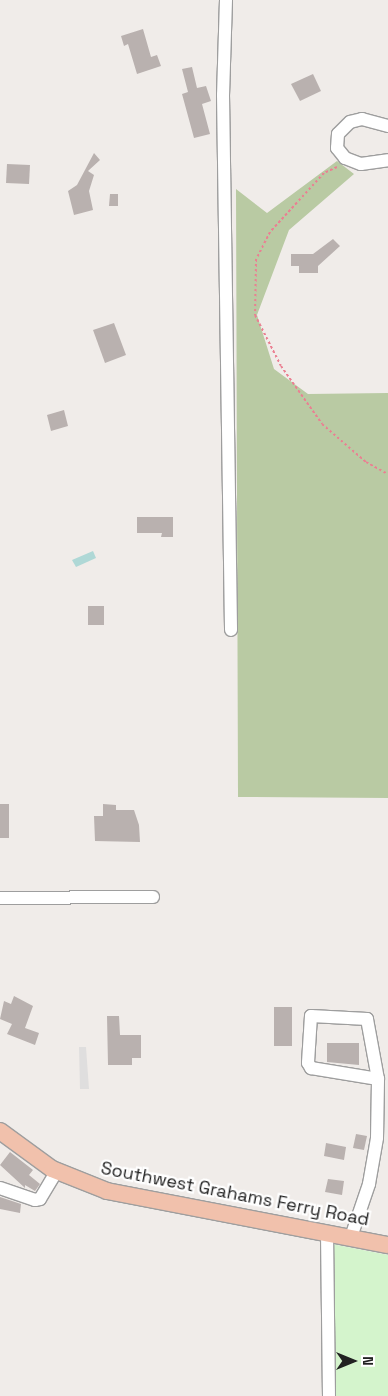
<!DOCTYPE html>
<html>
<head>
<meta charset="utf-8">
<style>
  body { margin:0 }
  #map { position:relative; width:388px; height:1396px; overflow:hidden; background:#f0ece9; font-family:"Space Grotesk",sans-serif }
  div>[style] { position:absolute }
  .residential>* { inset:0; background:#dfdede }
  .forest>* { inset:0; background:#b9caa3 }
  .park>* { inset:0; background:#d4f4cc }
  .water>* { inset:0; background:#afd8d6 }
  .building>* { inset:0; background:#b9b1af }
  .path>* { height:2px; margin-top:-1px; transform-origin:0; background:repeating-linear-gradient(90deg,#ea8092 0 2.5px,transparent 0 5px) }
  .roads { filter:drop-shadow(1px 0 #9e9e9e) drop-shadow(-1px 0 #9e9e9e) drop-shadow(0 1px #9e9e9e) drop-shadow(0 -1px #9e9e9e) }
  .minor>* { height:12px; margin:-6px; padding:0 6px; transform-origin:6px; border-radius:6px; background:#fff }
  .major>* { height:16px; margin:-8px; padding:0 8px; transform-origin:8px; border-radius:8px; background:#f1c1ac }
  span { translate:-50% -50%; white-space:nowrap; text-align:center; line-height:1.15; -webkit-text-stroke:4.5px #fff; paint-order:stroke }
  .street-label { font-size:18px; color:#212121 }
  .north { position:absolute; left:328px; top:1336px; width:50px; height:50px; -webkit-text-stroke:4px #fff; paint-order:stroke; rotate:90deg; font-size:14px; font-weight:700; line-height:20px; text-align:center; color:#212121 }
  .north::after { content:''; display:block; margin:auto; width:18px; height:22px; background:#212121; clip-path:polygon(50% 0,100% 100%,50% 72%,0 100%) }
</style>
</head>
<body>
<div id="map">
  <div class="residential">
    <div style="clip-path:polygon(79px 1047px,86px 1047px,89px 1089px,80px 1089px)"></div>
  </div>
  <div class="forest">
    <div style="clip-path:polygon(337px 161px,354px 174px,289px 230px,257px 315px,274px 369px,308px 394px,388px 393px,388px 798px,238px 797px,236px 189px,267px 213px)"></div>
  </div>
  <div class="park">
    <div style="clip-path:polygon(332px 1244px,388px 1255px,388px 1396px,333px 1396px)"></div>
  </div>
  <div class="water">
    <div style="clip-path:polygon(93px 551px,96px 558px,76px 567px,72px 560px)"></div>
  </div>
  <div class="building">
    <div style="clip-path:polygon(143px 29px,151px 57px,157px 55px,161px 66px,137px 74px,128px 44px,124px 46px,121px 36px)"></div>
    <div style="clip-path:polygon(192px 67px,197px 88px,206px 86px,211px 101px,202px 104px,210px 134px,194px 138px,182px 94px,188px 92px,182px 69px)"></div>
    <div style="clip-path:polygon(313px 74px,321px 91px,300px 101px,291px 84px)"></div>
    <div style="clip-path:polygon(94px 153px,100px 160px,88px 171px,94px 175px,89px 191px,93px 210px,74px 215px,68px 191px,77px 185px)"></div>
    <div style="clip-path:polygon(7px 164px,30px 165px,29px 184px,6px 183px)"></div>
    <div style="clip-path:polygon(110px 194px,118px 194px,118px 206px,109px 206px)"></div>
    <div style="clip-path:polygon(333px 239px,340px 246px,318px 266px,318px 273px,299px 273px,299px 266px,291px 266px,291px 254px,313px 254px)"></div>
    <div style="clip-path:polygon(114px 323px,126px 355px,105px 363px,93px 330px)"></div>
    <div style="clip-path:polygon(64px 410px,68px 426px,51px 431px,47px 415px)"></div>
    <div style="clip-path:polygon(137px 517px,173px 517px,173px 537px,161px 537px,162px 533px,137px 533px)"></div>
    <div style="clip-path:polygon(88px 606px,104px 606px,104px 625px,88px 625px)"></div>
    <div style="clip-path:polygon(0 804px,9px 804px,9px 838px,0 838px)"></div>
    <div style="clip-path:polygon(103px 804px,116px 805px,116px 810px,134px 810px,139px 825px,140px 842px,95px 841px,94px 816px,103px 816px)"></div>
    <div style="clip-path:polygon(14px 996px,33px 1006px,25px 1028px,39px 1033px,35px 1045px,7px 1034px,12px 1024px,0 1019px,4px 1001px,11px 1004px)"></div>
    <div style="clip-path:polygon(274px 1007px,292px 1007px,292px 1046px,274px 1046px)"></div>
    <div style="clip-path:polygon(107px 1016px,119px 1016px,120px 1035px,141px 1035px,141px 1058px,132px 1058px,132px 1065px,108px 1065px)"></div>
    <div style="clip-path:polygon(327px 1043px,359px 1043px,359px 1065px,327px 1062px)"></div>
    <div style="clip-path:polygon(356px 1134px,367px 1136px,364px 1150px,353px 1148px)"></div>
    <div style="clip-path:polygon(326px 1143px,346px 1147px,344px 1160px,324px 1156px)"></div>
    <div style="clip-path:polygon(10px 1152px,33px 1170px,29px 1175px,40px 1184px,35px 1191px,25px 1185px,25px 1188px,0 1165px)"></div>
    <div style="clip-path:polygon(328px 1179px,344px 1181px,342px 1195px,325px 1192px)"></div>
    <div style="clip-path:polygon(0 1197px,21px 1204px,20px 1213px,0 1209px)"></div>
  </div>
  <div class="path">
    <div style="left:337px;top:167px;width:14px;rotate:155deg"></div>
    <div style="left:324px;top:173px;width:80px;rotate:132.5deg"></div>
    <div style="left:270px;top:232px;width:30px;rotate:117deg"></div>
    <div style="left:256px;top:259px;width:56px;rotate:91deg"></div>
    <div style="left:255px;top:315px;width:57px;rotate:63deg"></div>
    <div style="left:281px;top:366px;width:71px;rotate:54.7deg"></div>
    <div style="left:322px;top:424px;width:58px;rotate:40.8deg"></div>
    <div style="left:366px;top:462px;width:25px;rotate:29deg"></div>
  </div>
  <div class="roads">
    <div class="minor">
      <div style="left:226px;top:0;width:95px;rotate:91.8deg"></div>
      <div style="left:223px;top:95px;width:535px;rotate:89.14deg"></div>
      <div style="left:388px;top:126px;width:27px;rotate:-165deg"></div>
      <div style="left:362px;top:119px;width:12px;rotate:166deg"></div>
      <div style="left:350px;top:122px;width:17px;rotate:135deg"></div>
      <div style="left:338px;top:134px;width:14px;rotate:94deg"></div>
      <div style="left:337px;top:148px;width:13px;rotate:51deg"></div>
      <div style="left:345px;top:158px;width:17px;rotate:21deg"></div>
      <div style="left:361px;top:164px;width:27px;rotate:-8deg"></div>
      <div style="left:0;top:898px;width:153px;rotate:-0.4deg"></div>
      <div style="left:0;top:1188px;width:37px;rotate:19deg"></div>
      <div style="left:35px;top:1200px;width:5px;rotate:-11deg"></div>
      <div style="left:40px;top:1199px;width:33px;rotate:-59deg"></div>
      <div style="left:327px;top:1233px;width:163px;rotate:89.3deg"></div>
      <div style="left:351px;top:1237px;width:56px;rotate:-71.2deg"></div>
      <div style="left:369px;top:1184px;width:47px;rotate:-80.1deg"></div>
      <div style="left:377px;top:1138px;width:59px;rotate:-89deg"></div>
      <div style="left:378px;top:1079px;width:61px;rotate:-100.4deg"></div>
      <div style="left:367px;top:1019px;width:56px;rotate:-176.9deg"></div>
      <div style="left:311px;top:1016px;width:47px;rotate:93.7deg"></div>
      <div style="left:308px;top:1063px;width:6px;rotate:59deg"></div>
      <div style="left:311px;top:1068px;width:68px;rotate:9.3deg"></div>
    </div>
    <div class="major">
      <div style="left:0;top:1131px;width:64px;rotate:36.2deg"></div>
      <div style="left:52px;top:1169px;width:59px;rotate:21.8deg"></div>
      <div style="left:107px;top:1191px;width:286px;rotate:10.9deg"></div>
    </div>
  </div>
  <div class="street-label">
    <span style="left:235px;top:1194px;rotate:11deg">Southwest Grahams Ferry Road</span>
  </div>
  <div class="north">N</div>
</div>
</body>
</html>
